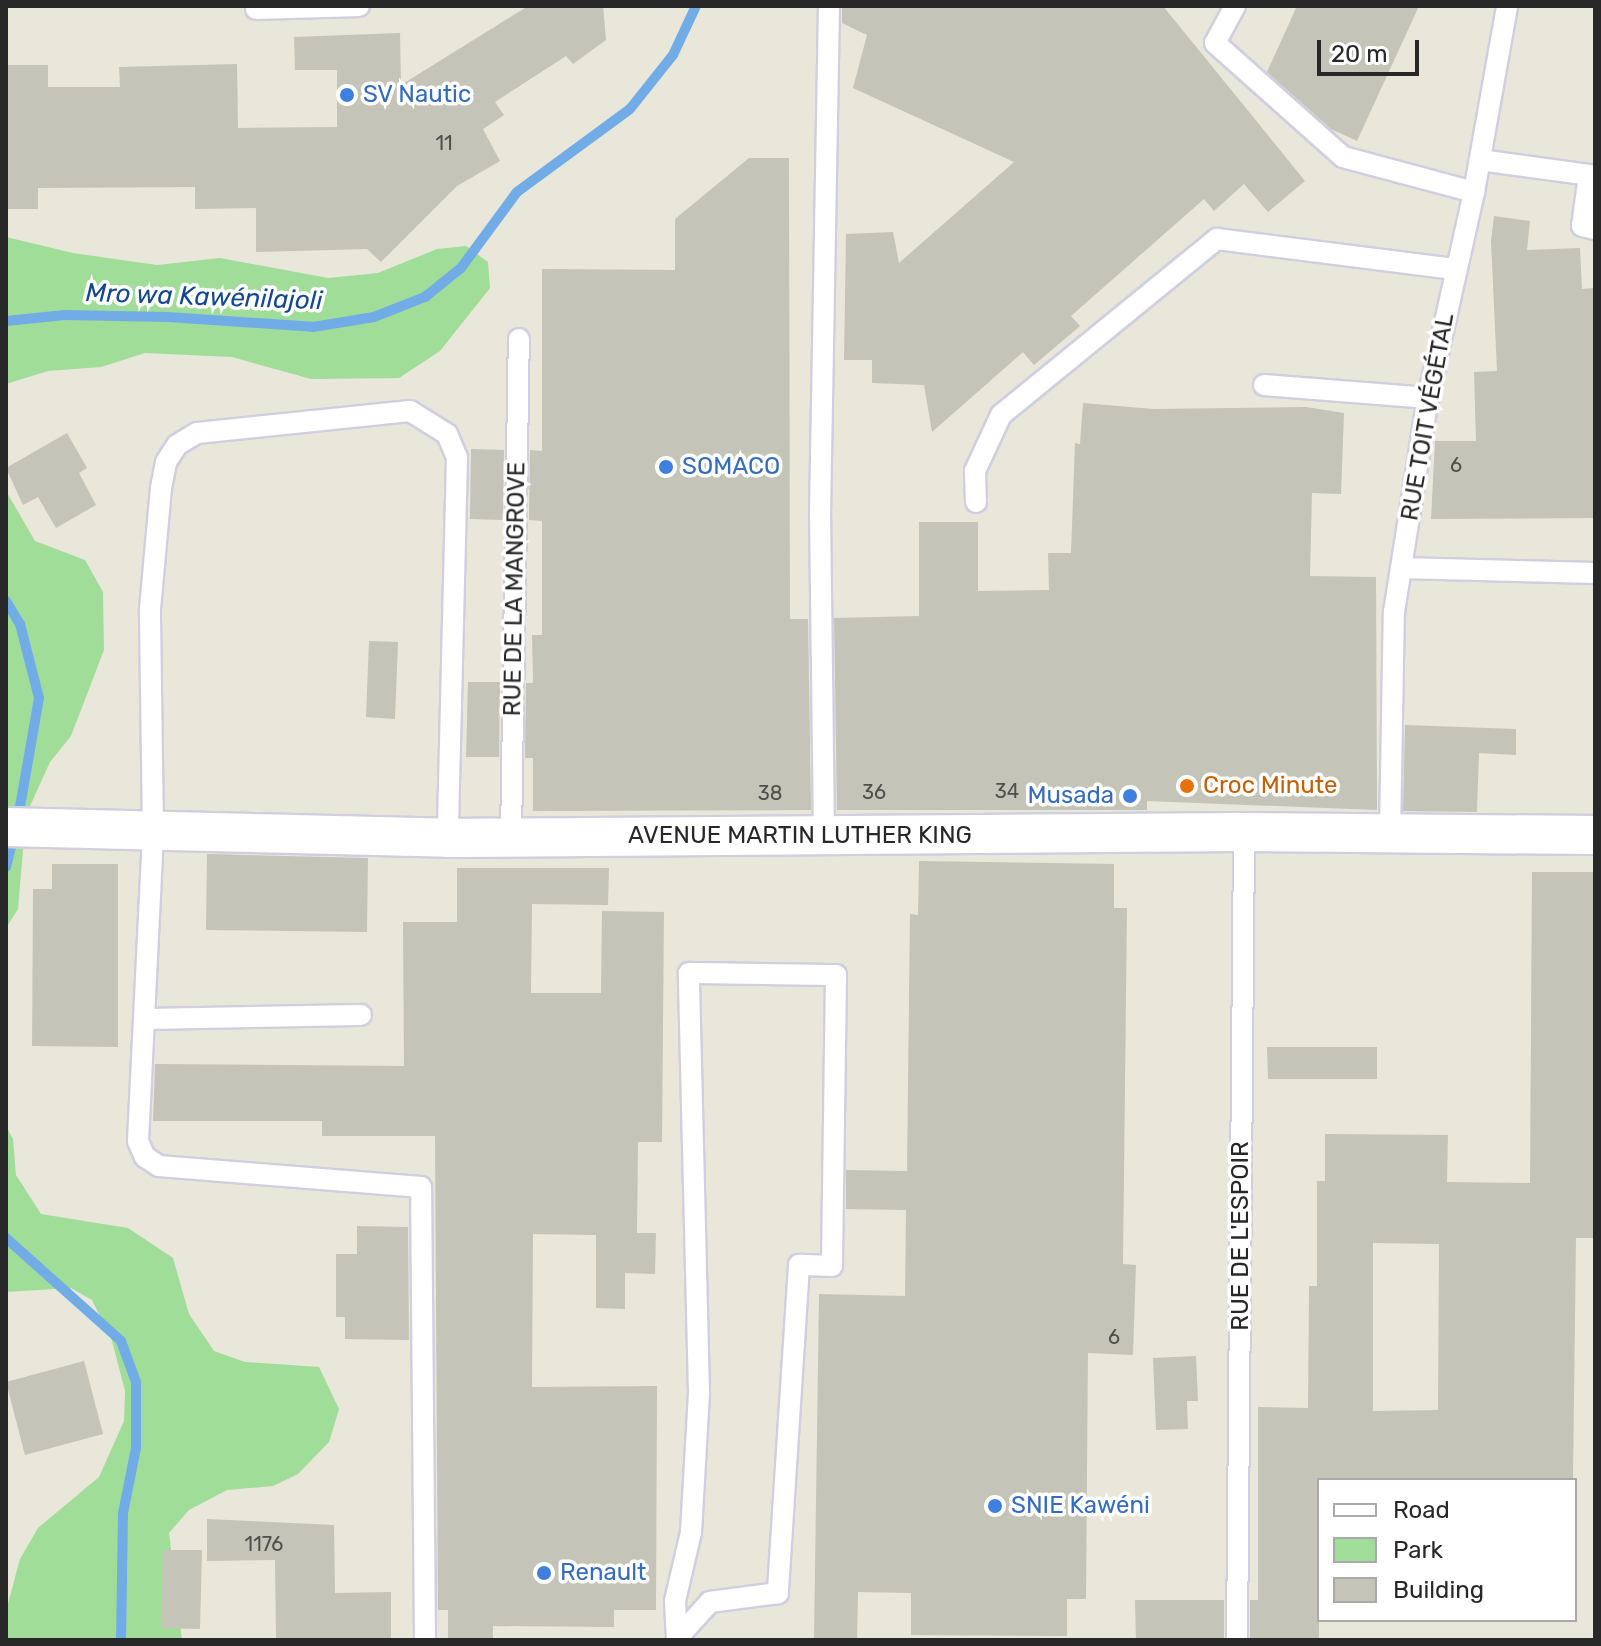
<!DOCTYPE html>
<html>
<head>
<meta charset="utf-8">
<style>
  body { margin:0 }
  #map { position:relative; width:1601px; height:1646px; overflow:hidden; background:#e9e6da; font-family:Rubik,sans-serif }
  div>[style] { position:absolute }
  .green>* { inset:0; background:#a0dd99 }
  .stream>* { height:10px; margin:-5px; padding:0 5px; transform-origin:5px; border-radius:5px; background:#72ace6 }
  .building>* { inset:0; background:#c5c4b9 }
  .roads { filter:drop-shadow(2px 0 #d0cfe0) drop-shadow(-2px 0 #d0cfe0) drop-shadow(0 2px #d0cfe0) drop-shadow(0 -2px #d0cfe0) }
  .service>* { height:20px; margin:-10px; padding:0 10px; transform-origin:10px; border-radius:10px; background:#fff }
  .minor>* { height:38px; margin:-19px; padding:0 19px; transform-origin:19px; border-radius:19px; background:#fff }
  .dots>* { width:22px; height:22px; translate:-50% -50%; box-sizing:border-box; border:4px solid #fff; border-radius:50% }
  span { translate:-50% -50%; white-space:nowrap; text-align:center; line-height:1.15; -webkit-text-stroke:7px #fff; paint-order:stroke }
  .number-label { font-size:20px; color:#4f4f4c }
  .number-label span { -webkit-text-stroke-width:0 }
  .shop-label { font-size:24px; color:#366cbe }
  .left { translate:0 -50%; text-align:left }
  .right { translate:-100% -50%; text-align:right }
  .street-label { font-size:24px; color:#282828 }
  .food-label { font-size:24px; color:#c56008 }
  .water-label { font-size:26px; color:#15488e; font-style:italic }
  .frame { position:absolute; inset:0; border:8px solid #282828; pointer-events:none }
  .legend { position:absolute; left:1317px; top:1478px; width:260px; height:144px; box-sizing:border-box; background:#fff; border:2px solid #a9a9a9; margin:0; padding:10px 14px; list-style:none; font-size:24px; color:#282828 }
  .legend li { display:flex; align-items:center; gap:16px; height:40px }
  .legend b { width:40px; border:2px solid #a9a9a9 }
  .scale { position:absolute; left:1317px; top:40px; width:102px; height:36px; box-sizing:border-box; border:4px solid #282828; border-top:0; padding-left:10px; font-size:24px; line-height:28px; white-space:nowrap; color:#282828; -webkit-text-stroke:6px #fff; paint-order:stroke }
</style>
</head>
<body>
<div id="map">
  <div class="green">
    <div style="clip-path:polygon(6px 237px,73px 253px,157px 265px,220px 258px,328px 278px,378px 273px,437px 249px,466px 246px,488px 262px,490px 288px,440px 351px,399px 378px,311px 379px,232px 357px,145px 353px,101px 367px,48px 371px,6px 384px)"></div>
    <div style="clip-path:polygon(6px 491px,35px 541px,85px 560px,103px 592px,104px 650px,71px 736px,50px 762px,26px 815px,18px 909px,6px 928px)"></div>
    <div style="clip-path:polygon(6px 1126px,13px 1139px,16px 1175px,41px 1214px,128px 1228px,173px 1258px,189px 1314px,214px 1351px,245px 1362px,319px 1367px,339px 1409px,329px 1442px,298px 1474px,273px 1486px,227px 1490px,189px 1510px,169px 1533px,182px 1640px,8px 1640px,6px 1611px,20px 1559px,38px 1528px,99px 1477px,124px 1421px,125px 1391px,112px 1341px,92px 1300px,71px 1288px,6px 1292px)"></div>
  </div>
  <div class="stream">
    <div style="left:6px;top:321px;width:59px;rotate:-5.8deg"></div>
    <div style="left:65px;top:315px;width:103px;rotate:1.1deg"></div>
    <div style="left:168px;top:317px;width:145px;rotate:3.9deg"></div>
    <div style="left:313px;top:327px;width:62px;rotate:-9.3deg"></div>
    <div style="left:374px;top:317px;width:55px;rotate:-21.4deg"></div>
    <div style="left:425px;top:297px;width:46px;rotate:-38.9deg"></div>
    <div style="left:461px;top:268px;width:94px;rotate:-53.6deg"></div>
    <div style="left:517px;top:192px;width:140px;rotate:-36.3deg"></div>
    <div style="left:630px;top:109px;width:69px;rotate:-51.5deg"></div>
    <div style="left:673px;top:55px;width:54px;rotate:-64.9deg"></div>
    <div style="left:6px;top:601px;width:27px;rotate:59deg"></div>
    <div style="left:20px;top:624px;width:76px;rotate:75.6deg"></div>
    <div style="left:39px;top:698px;width:122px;rotate:99.9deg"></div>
    <div style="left:6px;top:867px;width:34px;rotate:-76deg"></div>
    <div style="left:6px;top:1238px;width:154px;rotate:41.8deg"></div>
    <div style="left:121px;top:1341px;width:44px;rotate:69.9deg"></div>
    <div style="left:136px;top:1382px;width:66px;rotate:90deg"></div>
    <div style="left:136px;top:1448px;width:66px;rotate:101.3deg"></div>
    <div style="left:123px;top:1513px;width:127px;rotate:90.9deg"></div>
  </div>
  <div class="building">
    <div style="clip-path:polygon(528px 6px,603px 6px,606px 40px,573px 64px,566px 56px,495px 102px,504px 115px,483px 129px,500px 161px,457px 186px,381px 262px,367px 249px,256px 252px,256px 208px,195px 209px,195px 187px,38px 188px,38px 209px,7px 209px,6px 65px,48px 65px,48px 87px,120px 87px,119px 67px,237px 64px,238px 128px,337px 127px,337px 70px,295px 70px,294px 37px,400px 33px,401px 85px)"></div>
    <div style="clip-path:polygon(842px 6px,1163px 6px,1305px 181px,1268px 212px,1244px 184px,1214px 211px,1204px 199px,1071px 316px,1080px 326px,1034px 365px,1023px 352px,932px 432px,924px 385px,872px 383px,872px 360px,844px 360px,846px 234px,893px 232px,899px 263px,1014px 162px,853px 88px,867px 35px,842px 23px)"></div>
    <div style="clip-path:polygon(1297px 6px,1419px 6px,1357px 141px,1331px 129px,1267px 72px)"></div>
    <div style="clip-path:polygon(749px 158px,789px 158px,790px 619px,808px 619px,811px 810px,533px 811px,533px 758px,525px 758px,526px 683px,533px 683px,532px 635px,542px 635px,542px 521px,529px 520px,530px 450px,542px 451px,542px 269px,675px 270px,675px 219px)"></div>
    <div style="clip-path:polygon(1494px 216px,1530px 221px,1527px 250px,1580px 248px,1582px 289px,1595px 288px,1595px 518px,1431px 519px,1435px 441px,1476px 441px,1474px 372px,1497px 371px,1491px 241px)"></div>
    <div style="clip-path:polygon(1083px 403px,1153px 409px,1306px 407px,1344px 413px,1341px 494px,1312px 493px,1310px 576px,1376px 577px,1377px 810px,1147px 801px,1147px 810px,837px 810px,834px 618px,919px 616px,919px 522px,978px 522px,978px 591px,1049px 590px,1048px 553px,1071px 553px,1075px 443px,1080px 444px)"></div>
    <div style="clip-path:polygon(67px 433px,87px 468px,79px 473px,96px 505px,56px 528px,38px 497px,23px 505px,6px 468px)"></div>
    <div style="clip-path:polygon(471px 449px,504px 450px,503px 520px,470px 519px)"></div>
    <div style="clip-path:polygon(369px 641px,398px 642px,395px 719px,366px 717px)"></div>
    <div style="clip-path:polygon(468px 682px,500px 682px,499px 757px,466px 757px)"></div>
    <div style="clip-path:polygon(1405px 725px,1516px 729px,1516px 755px,1479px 753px,1477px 812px,1403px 811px)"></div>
    <div style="clip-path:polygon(207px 854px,368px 858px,367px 932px,206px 930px)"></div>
    <div style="clip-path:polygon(919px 861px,1114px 864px,1114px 908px,1127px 908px,1123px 1264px,1136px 1265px,1133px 1355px,1088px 1353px,1086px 1599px,1067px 1599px,1067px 1636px,911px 1635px,911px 1593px,858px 1592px,857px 1640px,814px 1640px,819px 1294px,905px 1296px,906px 1210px,846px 1209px,846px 1170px,907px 1171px,910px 914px,918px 915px)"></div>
    <div style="clip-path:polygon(52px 864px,118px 864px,118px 1047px,32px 1046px,33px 889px,52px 889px)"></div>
    <div style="clip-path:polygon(457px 868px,609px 868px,608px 905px,532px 904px,531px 993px,601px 993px,602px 911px,664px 912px,662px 1142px,638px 1142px,637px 1233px,656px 1233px,655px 1274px,625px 1273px,625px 1309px,596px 1308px,596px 1235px,533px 1234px,532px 1387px,657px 1386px,656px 1610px,614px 1610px,614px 1627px,493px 1626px,493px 1640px,448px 1640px,448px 1610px,438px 1610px,435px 1136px,322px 1136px,322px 1121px,153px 1121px,155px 1064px,404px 1066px,403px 922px,457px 922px)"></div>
    <div style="clip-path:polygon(evenodd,1532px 872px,1595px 872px,1595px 1238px,1576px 1238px,1573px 1480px,1319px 1480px,1319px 1640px,1250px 1640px,1250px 1600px,1258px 1600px,1258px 1407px,1308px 1408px,1309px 1286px,1317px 1286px,1317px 1181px,1325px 1181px,1325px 1134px,1448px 1135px,1447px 1182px,1530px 1183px,1532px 872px,1373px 1243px,1439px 1244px,1438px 1410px,1373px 1411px,1373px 1243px)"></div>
    <div style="clip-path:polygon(1267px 1047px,1377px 1047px,1377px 1079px,1268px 1079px)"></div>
    <div style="clip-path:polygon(357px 1226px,408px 1227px,409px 1340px,345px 1339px,345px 1317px,336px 1317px,336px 1254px,357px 1254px)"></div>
    <div style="clip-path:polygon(1196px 1356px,1198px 1401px,1187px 1401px,1188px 1429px,1156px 1430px,1153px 1358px)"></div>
    <div style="clip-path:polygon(84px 1361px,103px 1434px,25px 1455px,6px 1382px)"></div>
    <div style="clip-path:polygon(207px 1519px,334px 1525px,335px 1593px,391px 1592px,391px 1640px,276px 1640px,275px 1560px,207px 1561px)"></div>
    <div style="clip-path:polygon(163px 1550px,202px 1550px,200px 1629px,161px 1628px)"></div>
    <div style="clip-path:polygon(1135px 1600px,1224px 1600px,1224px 1640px,1136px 1640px)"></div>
  </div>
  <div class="roads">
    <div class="service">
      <div style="left:1235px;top:6px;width:42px;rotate:118.4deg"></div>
      <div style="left:1215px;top:43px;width:171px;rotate:41.7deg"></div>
      <div style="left:1343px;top:157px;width:136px;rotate:15deg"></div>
      <div style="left:256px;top:9px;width:103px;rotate:-1.7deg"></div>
      <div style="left:1480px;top:160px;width:110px;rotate:7.8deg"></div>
      <div style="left:1589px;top:175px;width:51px;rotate:97.8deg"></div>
      <div style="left:1582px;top:226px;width:13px;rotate:13deg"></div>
      <div style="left:1264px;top:385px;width:165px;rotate:4.5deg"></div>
      <div style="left:976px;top:502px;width:31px;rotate:-92deg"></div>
      <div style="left:975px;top:471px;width:62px;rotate:-65.1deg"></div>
      <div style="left:1001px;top:415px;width:279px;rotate:-39.2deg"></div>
      <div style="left:1217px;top:239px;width:241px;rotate:7.2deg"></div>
      <div style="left:1401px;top:568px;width:194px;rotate:1.5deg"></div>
      <div style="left:1390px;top:833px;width:221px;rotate:-89deg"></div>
      <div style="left:1394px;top:612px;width:217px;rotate:-81deg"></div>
      <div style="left:1428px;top:398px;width:211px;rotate:-77.4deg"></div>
      <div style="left:1474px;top:192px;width:189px;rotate:-79.9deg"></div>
      <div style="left:824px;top:836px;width:321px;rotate:-90.7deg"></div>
      <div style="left:820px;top:515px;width:509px;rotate:-88.99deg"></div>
      <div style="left:511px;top:838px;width:499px;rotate:-89.1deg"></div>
      <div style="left:144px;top:1019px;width:217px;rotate:-1.1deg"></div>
      <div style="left:425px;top:1640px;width:453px;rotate:-90.5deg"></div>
      <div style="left:421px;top:1187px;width:263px;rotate:-175.4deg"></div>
      <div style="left:159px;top:1166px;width:17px;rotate:-147deg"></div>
      <div style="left:145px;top:1157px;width:17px;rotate:-114deg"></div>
      <div style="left:138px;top:1141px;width:309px;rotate:-87.2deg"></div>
      <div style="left:153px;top:832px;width:223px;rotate:-90.8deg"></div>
      <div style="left:150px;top:609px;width:121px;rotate:-84.8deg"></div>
      <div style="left:161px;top:488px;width:26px;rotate:-79deg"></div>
      <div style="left:166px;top:462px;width:20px;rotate:-57deg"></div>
      <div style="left:177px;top:445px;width:23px;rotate:-31deg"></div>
      <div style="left:197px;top:433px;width:214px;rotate:-5.9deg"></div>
      <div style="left:410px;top:411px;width:44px;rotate:31.9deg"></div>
      <div style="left:447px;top:434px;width:25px;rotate:67deg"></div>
      <div style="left:457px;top:457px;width:381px;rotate:91.4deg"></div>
      <div style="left:677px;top:1640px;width:39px;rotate:-93deg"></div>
      <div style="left:675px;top:1601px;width:71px;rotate:-76.9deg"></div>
      <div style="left:691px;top:1532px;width:140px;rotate:-86.7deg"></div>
      <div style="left:699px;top:1392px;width:419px;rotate:-91.4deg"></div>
      <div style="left:689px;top:973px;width:147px;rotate:0.8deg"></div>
      <div style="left:836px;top:975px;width:291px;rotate:90.8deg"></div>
      <div style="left:832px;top:1266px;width:33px;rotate:-178deg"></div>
      <div style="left:799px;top:1265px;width:329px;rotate:93.7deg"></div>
      <div style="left:778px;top:1593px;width:69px;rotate:172.5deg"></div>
      <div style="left:710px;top:1602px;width:47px;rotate:132.4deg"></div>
      <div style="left:1237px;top:1640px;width:808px;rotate:-89.5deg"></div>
    </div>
    <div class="minor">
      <div style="left:6px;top:827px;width:442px;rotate:1.4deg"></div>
      <div style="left:448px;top:838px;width:796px;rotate:-0.43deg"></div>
      <div style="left:1244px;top:832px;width:351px;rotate:0.5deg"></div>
    </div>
  </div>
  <div class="dots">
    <div style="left:347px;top:95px;background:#3f7fe0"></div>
    <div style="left:666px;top:467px;background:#3f7fe0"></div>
    <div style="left:1187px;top:786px;background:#e8710a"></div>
    <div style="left:1130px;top:796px;background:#3f7fe0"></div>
    <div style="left:995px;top:1506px;background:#3f7fe0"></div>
    <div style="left:544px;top:1573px;background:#3f7fe0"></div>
  </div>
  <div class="number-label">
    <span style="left:444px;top:143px">11</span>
    <span style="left:1456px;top:465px">6</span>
    <span style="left:1007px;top:791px">34</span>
    <span style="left:874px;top:792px">36</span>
    <span style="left:770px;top:793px">38</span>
    <span style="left:1114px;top:1337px">6</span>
    <span style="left:264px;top:1544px">1176</span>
  </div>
  <div class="shop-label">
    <span class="left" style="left:363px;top:95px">SV Nautic</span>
    <span class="left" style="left:682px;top:467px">SOMACO</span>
    <span class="right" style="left:1114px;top:796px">Musada</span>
    <span class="left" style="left:1011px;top:1506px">SNIE Kawéni</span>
    <span class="left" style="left:560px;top:1573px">Renault</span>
  </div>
  <div class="street-label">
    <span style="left:1428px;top:417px;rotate:-80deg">RUE TOIT VÉGÉTAL</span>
    <span style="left:515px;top:589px;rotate:-89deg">RUE DE LA MANGROVE</span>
    <span style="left:800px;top:836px">AVENUE MARTIN LUTHER KING</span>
    <span style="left:1241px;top:1236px;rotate:-90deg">RUE DE L'ESPOIR</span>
  </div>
  <div class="food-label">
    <span class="left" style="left:1203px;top:786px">Croc Minute</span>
  </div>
  <div class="water-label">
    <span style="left:204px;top:297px;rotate:2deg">Mro wa Kawénilajoli</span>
  </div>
  <div class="frame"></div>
  <ul class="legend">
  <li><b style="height:10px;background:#fff"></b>Road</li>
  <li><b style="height:22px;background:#a0dd99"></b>Park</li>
  <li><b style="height:22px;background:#c5c4b9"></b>Building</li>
  </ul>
  <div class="scale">20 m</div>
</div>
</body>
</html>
